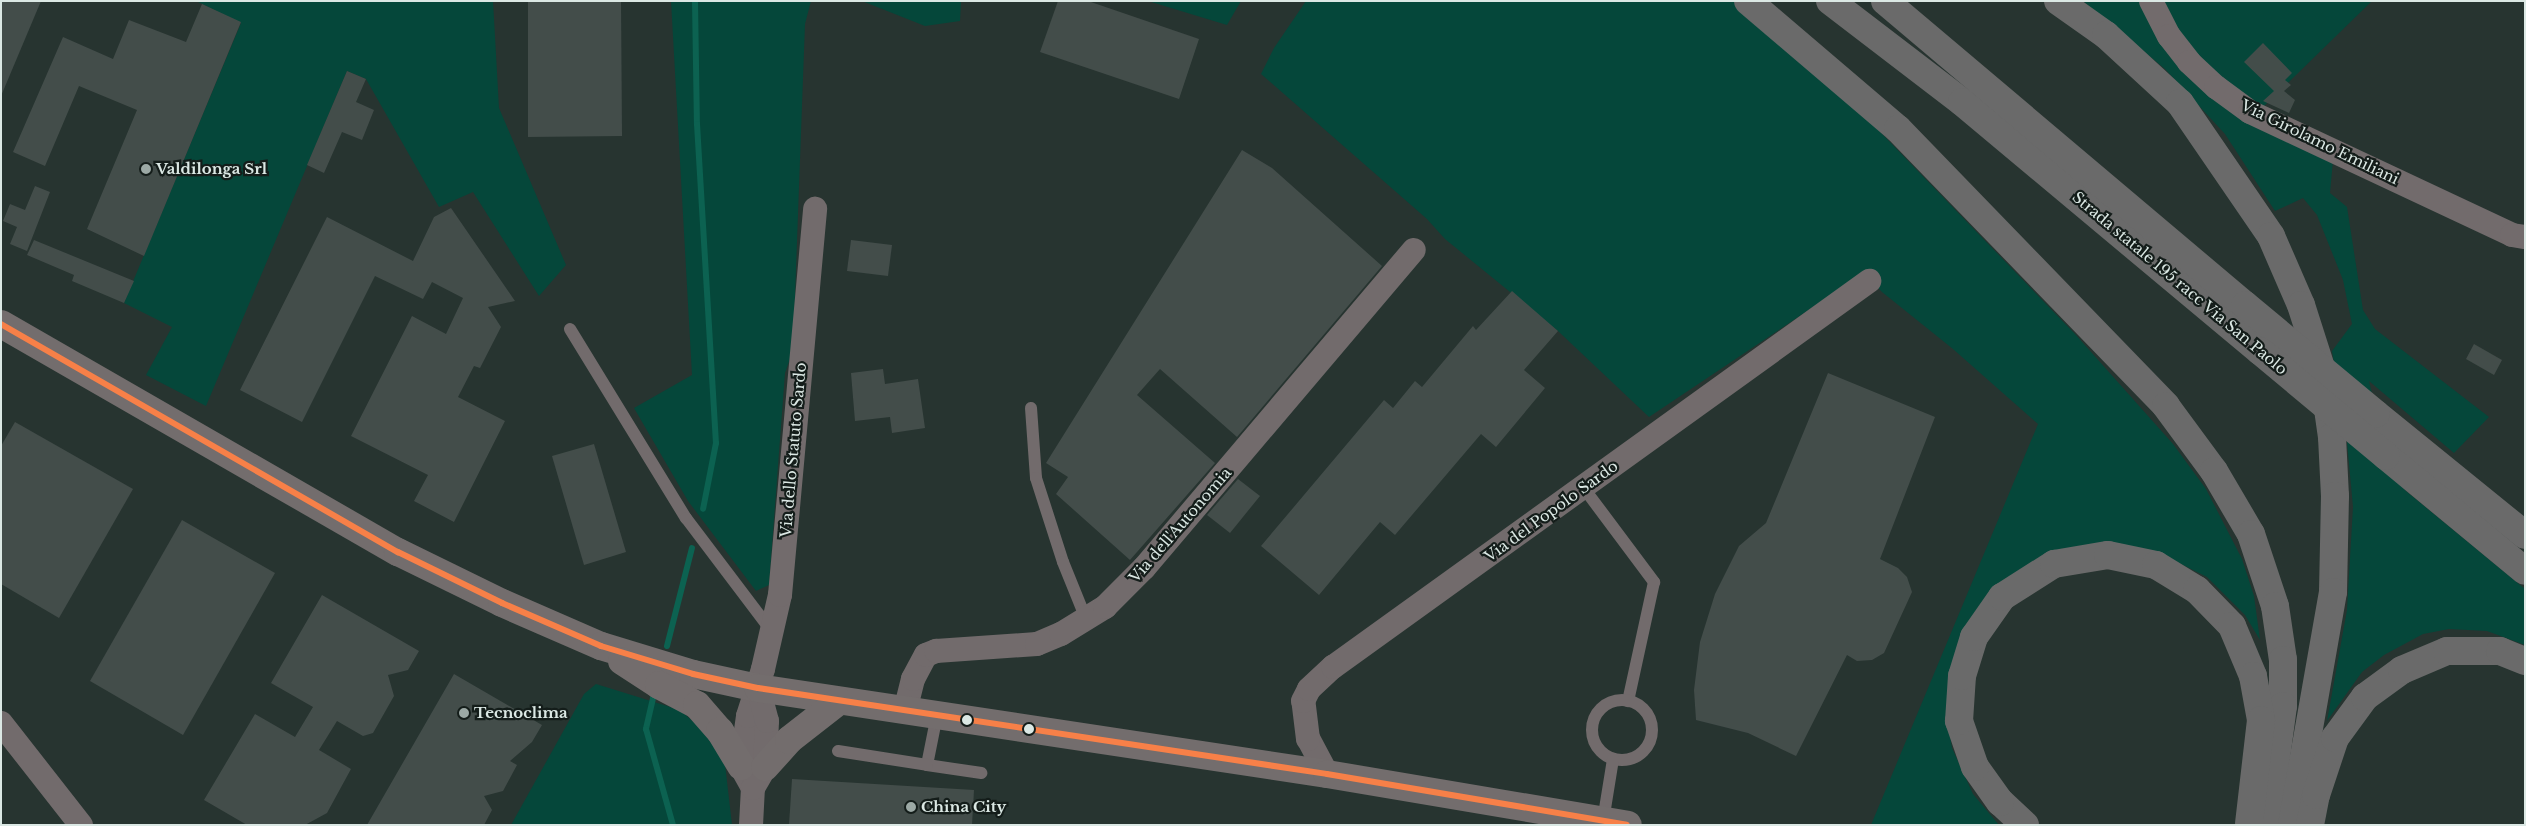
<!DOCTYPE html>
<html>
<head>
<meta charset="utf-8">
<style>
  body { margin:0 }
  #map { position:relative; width:2526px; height:826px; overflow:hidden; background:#273430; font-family:"Libre Baskerville",serif }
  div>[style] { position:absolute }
  .green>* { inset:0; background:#05473a }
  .stream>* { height:6px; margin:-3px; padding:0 3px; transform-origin:3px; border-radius:3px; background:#0c6251 }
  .building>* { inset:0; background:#434d4a }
  .service>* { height:12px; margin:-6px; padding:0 6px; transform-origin:6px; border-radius:6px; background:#726b6c }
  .service>.ring { margin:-6px; padding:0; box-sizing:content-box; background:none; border:12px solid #726b6c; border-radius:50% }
  .minor>* { height:24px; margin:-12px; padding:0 12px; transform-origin:12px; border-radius:12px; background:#726b6c }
  .secondary>* { height:28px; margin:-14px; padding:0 14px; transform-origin:14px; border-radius:14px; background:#736d6d }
  .trunk>* { height:28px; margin:-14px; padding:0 14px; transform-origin:14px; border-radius:14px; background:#6a6a6a }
  .trunk-bridge>* { height:28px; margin:-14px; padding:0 14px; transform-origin:14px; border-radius:14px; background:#6a6a6a }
  .bus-1>* { height:6px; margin:-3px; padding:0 3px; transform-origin:3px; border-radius:3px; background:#f78048 }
  .dots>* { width:14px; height:14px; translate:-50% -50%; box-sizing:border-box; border:2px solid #141d1a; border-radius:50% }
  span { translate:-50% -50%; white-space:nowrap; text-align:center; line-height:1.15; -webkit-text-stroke:4.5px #141d1a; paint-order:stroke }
  .street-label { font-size:15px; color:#dbe8e4 }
  .poi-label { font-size:15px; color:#dbe8e4; font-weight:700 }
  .left { translate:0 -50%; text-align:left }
  .frame { position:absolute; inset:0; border:2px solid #dbe8e4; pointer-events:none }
</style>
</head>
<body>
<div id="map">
  <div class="green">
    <div style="clip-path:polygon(196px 1px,493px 1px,499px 108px,566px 265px,539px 296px,473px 192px,439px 207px,366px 79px,347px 71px,206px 406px,146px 375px,172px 327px,124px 303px,241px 23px)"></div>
    <div style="clip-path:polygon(671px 1px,811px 1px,805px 24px,793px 350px,785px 373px,769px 585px,756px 591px,688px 501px,634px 408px,692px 375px)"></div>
    <div style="clip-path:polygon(862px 1px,961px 1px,960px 21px,925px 26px)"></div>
    <div style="clip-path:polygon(1148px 1px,1241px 1px,1227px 25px)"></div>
    <div style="clip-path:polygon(1306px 1px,1734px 1px,1861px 112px,2075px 334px,2173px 444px,2206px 489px,2242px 559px,2254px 596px,2260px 640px,2245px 615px,2207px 577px,2157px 552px,2009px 581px,1947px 717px,1952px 748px,1973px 794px,1999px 825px,1871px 825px,2038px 424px,1953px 349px,1882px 292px,1864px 273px,1649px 417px,1558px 331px,1445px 239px,1427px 219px,1261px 74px,1274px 48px)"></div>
    <div style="clip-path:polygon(2083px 1px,2143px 1px,2171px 54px,2333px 160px,2330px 193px,2347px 207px,2363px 310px,2375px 329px,2489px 417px,2454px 453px,2369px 381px,2391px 473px,2406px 491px,2525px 589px,2525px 645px,2487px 631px,2449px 629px,2423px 634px,2384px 655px,2362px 672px,2327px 721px,2347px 610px,2353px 507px,2347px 442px,2332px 351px,2352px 324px,2343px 280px,2317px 215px,2303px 198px,2275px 211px,2225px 134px,2165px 69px)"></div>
    <div style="clip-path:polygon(2160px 1px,2372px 1px,2261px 109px,2200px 64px)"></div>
    <div style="clip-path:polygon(596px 684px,680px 710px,705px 732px,725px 764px,732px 825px,511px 825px,584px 694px)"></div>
  </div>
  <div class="stream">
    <div style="left:695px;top:1px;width:123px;rotate:89.1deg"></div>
    <div style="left:697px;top:124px;width:320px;rotate:86.6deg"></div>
    <div style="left:716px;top:443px;width:67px;rotate:101.1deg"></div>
    <div style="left:667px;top:646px;width:101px;rotate:-75.7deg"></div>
    <div style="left:654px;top:694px;width:36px;rotate:103deg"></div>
    <div style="left:646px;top:729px;width:100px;rotate:74.3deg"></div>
  </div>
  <div class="building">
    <div style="clip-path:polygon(1px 1px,41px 1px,1px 96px)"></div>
    <div style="clip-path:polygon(528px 1px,621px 1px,622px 136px,528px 137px)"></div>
    <div style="clip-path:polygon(1058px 1px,1088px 1px,1199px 39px,1179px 99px,1040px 52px)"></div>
    <div style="clip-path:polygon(202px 4px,241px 22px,144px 256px,87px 229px,137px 110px,79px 86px,45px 166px,13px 152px,63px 37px,113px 59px,129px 20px,186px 42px)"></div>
    <div style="clip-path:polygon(2263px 43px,2292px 73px,2285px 80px,2291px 85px,2284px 91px,2295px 100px,2289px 113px,2263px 101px,2274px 91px,2244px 62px)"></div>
    <div style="clip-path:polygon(347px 71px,366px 79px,356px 102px,374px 110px,362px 140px,342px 132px,324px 173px,307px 165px)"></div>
    <div style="clip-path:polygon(1242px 150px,1272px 168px,1382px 266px,1237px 437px,1160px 369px,1137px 395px,1215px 463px,1130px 560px,1056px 494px,1068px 477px,1046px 463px)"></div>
    <div style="clip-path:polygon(35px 186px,50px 192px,27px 251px,10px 244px,17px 227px,3px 221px,10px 204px,25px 210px)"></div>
    <div style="clip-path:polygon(451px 208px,515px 301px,488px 307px,501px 327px,480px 368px,474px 366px,458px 397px,505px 421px,454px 522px,414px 501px,428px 475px,351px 436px,412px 316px,446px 334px,463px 298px,432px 282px,423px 299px,375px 276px,302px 422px,240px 390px,327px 217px,413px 261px,434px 217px)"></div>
    <div style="clip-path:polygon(34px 240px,134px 281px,124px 303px,72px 281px,74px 275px,27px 255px)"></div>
    <div style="clip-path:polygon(851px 240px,892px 245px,888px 276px,847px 271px)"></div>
    <div style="clip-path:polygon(1512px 291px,1558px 331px,1524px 370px,1545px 388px,1496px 447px,1481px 434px,1395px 535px,1380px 522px,1319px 595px,1261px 546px,1384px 400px,1393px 408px,1415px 381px,1422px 387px,1473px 326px,1476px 330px)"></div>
    <div style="clip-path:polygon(2474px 344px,2502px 360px,2494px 375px,2466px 359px)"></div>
    <div style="clip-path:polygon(883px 369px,885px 384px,918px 379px,925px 428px,892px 433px,890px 417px,855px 421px,851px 373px)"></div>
    <div style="clip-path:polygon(1828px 373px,1935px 417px,1880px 559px,1898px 568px,1907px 577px,1912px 592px,1884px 653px,1872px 660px,1857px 661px,1847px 655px,1796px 756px,1748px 733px,1696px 720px,1694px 690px,1700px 642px,1715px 594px,1739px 546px,1766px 523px)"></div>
    <div style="clip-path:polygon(15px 422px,133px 489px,59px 618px,1px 584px,1px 446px)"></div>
    <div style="clip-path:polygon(594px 444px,626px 552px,584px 565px,552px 456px)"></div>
    <div style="clip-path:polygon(1238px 479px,1260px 496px,1230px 533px,1207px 515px)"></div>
    <div style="clip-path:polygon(182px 520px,275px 573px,183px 735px,90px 681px)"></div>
    <div style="clip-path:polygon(322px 595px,419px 651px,408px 670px,388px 675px,394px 696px,373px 733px,363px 736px,337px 721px,319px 750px,351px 769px,327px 813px,305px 825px,247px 825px,204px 800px,255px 714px,295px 737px,313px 707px,271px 683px)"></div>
    <div style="clip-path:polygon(454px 674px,542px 725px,532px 742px,510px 761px,517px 765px,503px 791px,484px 796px,492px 810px,484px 825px,367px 825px)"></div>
    <div style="clip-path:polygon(792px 779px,974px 790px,972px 825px,789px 825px)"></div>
  </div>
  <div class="service">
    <div style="left:570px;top:329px;width:222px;rotate:58.5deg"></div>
    <div style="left:686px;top:518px;width:144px;rotate:52.9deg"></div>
    <div style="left:1031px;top:408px;width:70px;rotate:85.9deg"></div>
    <div style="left:1036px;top:478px;width:88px;rotate:72.2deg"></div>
    <div style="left:1063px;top:562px;width:61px;rotate:68deg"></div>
    <div style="left:1583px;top:487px;width:119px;rotate:53.2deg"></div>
    <div style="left:1654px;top:582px;width:122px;rotate:102.3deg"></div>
    <div class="ring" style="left:1592px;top:700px;width:48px;height:48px"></div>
    <div style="left:937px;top:715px;width:51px;rotate:101.3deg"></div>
    <div style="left:927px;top:765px;width:55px;rotate:8.4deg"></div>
    <div style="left:838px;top:751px;width:90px;rotate:8.9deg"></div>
    <div style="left:1603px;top:821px;width:63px;rotate:-80.8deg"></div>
  </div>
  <div class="minor">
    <div style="left:2151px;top:1px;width:39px;rotate:63deg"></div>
    <div style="left:2169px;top:36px;width:33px;rotate:52deg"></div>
    <div style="left:2189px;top:62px;width:37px;rotate:43deg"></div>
    <div style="left:2216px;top:87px;width:42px;rotate:36.3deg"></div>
    <div style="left:2250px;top:112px;width:289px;rotate:25.1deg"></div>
    <div style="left:2512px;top:235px;width:13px;rotate:9deg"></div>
    <div style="left:905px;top:711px;width:33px;rotate:-76deg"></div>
    <div style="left:913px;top:679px;width:27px;rotate:-62deg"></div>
    <div style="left:926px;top:655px;width:11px;rotate:-22deg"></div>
    <div style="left:936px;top:651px;width:101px;rotate:-4deg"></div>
    <div style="left:1037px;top:644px;width:26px;rotate:-23deg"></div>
    <div style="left:1061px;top:634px;width:52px;rotate:-31.5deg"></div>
    <div style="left:1105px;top:607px;width:55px;rotate:-45deg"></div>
    <div style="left:1144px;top:568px;width:417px;rotate:-49.7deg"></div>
    <div style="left:1px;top:723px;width:130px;rotate:51.9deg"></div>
    <div style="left:1327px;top:774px;width:40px;rotate:-118deg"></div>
    <div style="left:1308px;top:739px;width:38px;rotate:-97deg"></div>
    <div style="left:1303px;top:701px;width:13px;rotate:-63deg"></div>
    <div style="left:1309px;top:689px;width:33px;rotate:-43deg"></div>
    <div style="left:1333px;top:667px;width:661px;rotate:-35.76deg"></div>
    <div style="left:753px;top:788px;width:25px;rotate:-119deg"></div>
    <div style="left:741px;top:766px;width:50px;rotate:-82deg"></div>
    <div style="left:748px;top:716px;width:49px;rotate:-72.3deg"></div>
    <div style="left:763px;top:669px;width:76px;rotate:-77.1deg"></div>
    <div style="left:780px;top:595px;width:388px;rotate:-84.8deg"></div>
    <div style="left:751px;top:825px;width:37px;rotate:-87deg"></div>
    <div style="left:753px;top:788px;width:24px;rotate:-60deg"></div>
    <div style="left:765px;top:767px;width:46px;rotate:-87.5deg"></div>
    <div style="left:767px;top:721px;width:34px;rotate:-105deg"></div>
  </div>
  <div class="secondary">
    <div style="left:1px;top:324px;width:458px;rotate:29.9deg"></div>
    <div style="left:398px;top:552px;width:116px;rotate:26.1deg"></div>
    <div style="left:502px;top:603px;width:108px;rotate:23.5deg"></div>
    <div style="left:601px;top:646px;width:96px;rotate:16.9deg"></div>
    <div style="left:693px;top:674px;width:66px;rotate:12.2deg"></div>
    <div style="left:758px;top:688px;width:575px;rotate:8.59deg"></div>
    <div style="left:1327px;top:774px;width:305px;rotate:9.6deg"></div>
    <div style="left:622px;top:661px;width:44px;rotate:33deg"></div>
    <div style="left:659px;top:685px;width:43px;rotate:27.8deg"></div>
    <div style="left:697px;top:705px;width:35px;rotate:49deg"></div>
    <div style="left:720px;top:731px;width:41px;rotate:59deg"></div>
    <div style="left:765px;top:767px;width:36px;rotate:-48deg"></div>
    <div style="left:789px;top:740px;width:63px;rotate:-38deg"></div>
  </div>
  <div class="trunk">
    <div style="left:1748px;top:1px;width:197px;rotate:40.5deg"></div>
    <div style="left:1898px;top:129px;width:385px;rotate:45.9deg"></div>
    <div style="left:2166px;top:406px;width:81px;rotate:53.6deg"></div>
    <div style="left:2214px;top:471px;width:73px;rotate:59.6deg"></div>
    <div style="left:2251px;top:534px;width:76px;rotate:71.6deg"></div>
    <div style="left:2275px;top:606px;width:55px;rotate:81.6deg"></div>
    <div style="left:2283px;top:660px;width:46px;rotate:90deg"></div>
    <div style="left:2283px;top:706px;width:120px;rotate:97.7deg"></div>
    <div style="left:1830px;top:1px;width:166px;rotate:37.4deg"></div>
    <div style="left:1962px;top:102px;width:388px;rotate:39.9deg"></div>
    <div style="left:1885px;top:1px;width:471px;rotate:40.2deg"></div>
    <div style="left:2058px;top:1px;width:59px;rotate:35.3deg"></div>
    <div style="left:2106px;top:35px;width:100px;rotate:42.6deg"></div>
    <div style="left:2180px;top:103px;width:161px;rotate:55.6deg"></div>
    <div style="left:2271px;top:236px;width:75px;rotate:66.5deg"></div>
    <div style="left:2301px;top:305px;width:72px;rotate:72.3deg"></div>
    <div style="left:2323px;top:374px;width:64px;rotate:81.9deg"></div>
    <div style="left:2332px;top:437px;width:59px;rotate:87.1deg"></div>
    <div style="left:2335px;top:496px;width:96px;rotate:91.2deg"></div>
    <div style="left:2333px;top:592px;width:237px;rotate:100deg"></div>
    <div style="left:2376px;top:414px;width:192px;rotate:39.1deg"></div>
    <div style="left:2386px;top:456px;width:180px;rotate:39.6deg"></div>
    <div style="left:2025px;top:825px;width:34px;rotate:-137deg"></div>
    <div style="left:2000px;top:802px;width:43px;rotate:-125.5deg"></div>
    <div style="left:1975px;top:767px;width:49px;rotate:-109.2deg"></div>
    <div style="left:1959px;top:721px;width:45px;rotate:-86.2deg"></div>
    <div style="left:1962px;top:676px;width:41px;rotate:-72.9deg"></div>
    <div style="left:1974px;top:637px;width:49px;rotate:-55deg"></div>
    <div style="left:2002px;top:597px;width:62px;rotate:-32.4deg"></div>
    <div style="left:2054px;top:564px;width:55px;rotate:-9.5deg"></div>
    <div style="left:2108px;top:555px;width:49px;rotate:11.8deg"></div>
    <div style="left:2156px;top:565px;width:48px;rotate:31.4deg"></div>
    <div style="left:2197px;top:590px;width:50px;rotate:45.8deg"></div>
    <div style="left:2232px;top:626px;width:54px;rotate:67.2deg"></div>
    <div style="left:2253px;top:676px;width:45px;rotate:79.7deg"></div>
    <div style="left:2261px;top:720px;width:104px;rotate:96.6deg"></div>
    <div style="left:2310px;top:825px;width:31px;rotate:-79deg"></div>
    <div style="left:2316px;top:795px;width:60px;rotate:-71.6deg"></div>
    <div style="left:2335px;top:738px;width:51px;rotate:-53.8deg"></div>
    <div style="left:2365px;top:697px;width:46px;rotate:-36.1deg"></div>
    <div style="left:2402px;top:670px;width:49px;rotate:-22.9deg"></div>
    <div style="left:2447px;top:651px;width:53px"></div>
    <div style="left:2500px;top:651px;width:27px;rotate:22deg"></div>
  </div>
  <div class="trunk-bridge">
    <div style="left:2245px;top:305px;width:170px;rotate:39.8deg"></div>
    <div style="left:2260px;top:351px;width:164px;rotate:39.8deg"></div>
  </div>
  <div class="bus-1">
    <div style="left:1px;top:324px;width:458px;rotate:29.9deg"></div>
    <div style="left:398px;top:552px;width:116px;rotate:26.1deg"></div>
    <div style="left:502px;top:603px;width:108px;rotate:23.5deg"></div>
    <div style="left:601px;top:646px;width:96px;rotate:16.9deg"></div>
    <div style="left:693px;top:674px;width:66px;rotate:12.2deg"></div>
    <div style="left:758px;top:688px;width:575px;rotate:8.59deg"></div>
    <div style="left:1327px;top:774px;width:304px;rotate:9.6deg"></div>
  </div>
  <div class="dots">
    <div style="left:146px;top:169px;background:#9ca9a5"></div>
    <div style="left:464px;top:713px;background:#9ca9a5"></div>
    <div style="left:967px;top:720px;background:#dbe8e4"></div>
    <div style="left:1029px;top:729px;background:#dbe8e4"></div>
    <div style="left:911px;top:807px;background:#9ca9a5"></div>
  </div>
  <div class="street-label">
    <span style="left:2320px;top:142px;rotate:26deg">Via Girolamo Emiliani</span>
    <span style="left:2180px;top:283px;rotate:40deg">Strada statale 195 racc Via San Paolo</span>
    <span style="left:793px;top:450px;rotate:-85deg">Via dello Statuto Sardo</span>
    <span style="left:1551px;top:511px;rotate:-36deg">Via del Popolo Sardo</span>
    <span style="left:1180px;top:525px;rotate:-49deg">Via dell'Autonomia</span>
  </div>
  <div class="poi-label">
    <span class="left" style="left:156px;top:169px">Valdilonga Srl</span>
    <span class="left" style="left:474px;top:713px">Tecnoclima</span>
    <span class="left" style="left:921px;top:807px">China City</span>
  </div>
  <div class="frame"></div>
</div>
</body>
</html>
